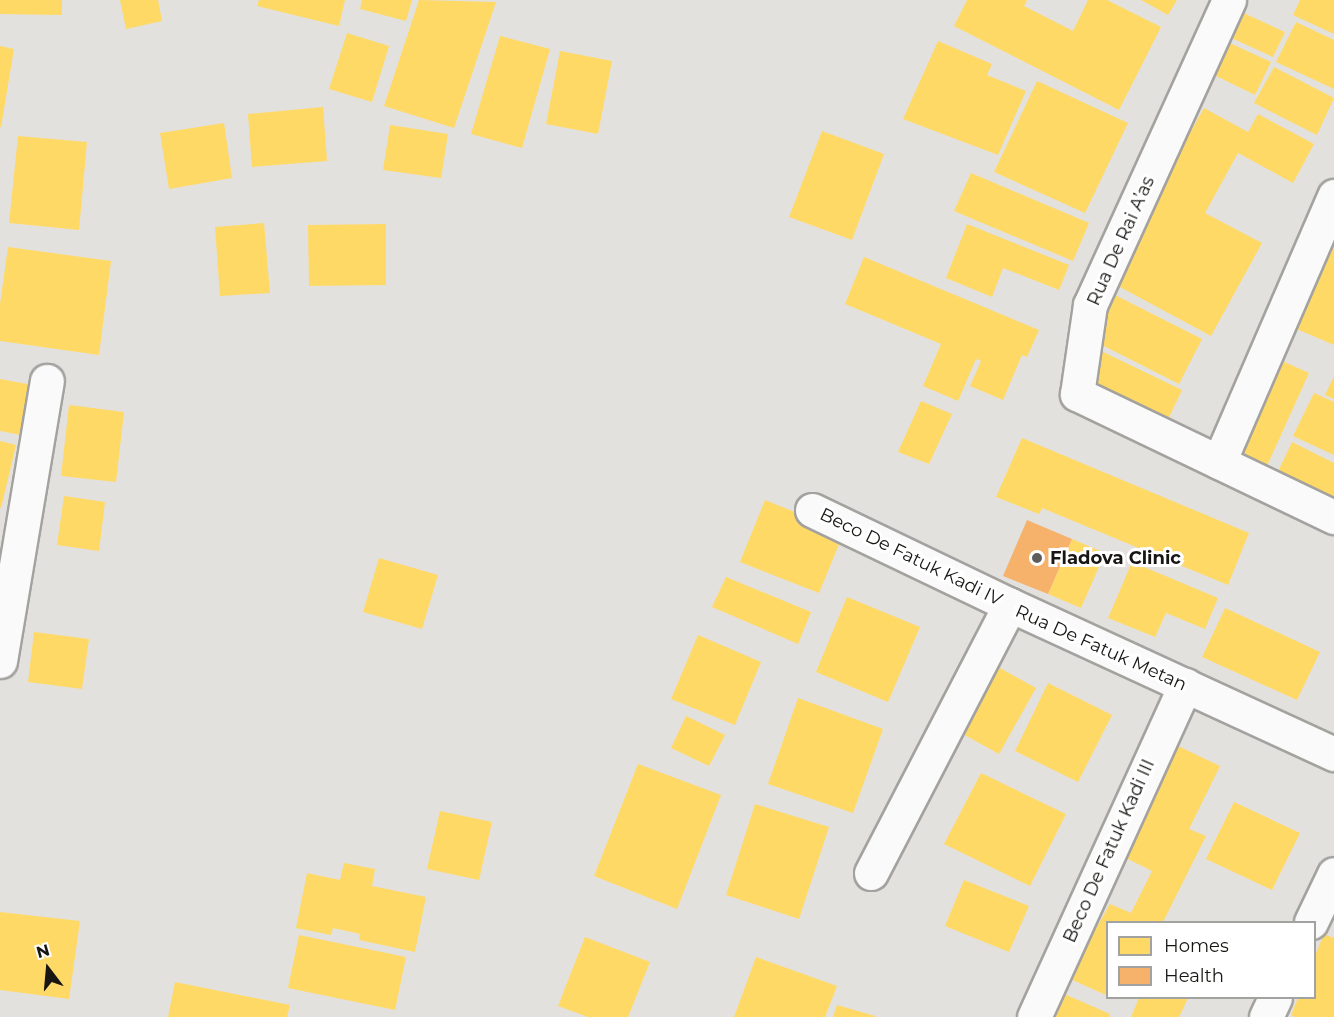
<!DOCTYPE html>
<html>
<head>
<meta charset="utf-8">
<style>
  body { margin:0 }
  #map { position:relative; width:1334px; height:1017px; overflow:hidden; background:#e3e1dd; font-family:Montserrat,sans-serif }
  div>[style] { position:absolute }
  .homes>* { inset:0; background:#ffd966 }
  .health>* { inset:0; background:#f6b26b }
  .roads { filter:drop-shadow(2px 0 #a3a29f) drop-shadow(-2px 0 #a3a29f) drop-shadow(0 2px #a3a29f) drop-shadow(0 -2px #a3a29f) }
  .street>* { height:33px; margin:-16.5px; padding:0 16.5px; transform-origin:16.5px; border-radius:16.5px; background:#fbfafa }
  .dots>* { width:16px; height:16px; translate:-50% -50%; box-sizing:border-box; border:3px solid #fff; border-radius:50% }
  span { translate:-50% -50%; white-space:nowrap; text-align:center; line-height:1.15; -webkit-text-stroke:6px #fff; paint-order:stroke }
  .street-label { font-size:18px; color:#171613 }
  .poi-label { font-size:18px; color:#171613; font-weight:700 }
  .left { translate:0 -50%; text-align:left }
  .legend { position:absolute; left:1106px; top:921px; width:210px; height:78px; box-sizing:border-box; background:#fff; border:2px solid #a2a2a1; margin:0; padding:8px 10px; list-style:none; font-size:18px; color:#171613 }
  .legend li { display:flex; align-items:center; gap:12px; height:30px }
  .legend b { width:30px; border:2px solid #a2a2a1 }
  .north { position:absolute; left:18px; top:939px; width:60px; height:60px; -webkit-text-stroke:4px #fff; paint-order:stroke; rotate:344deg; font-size:16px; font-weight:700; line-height:24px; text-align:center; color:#171613 }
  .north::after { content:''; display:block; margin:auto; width:21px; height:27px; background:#171613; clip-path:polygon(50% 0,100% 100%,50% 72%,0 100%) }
</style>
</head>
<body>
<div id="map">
  <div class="homes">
    <div style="clip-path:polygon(0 0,62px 0,62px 15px,0 14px)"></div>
    <div style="clip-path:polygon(120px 0,158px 0,162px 21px,126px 29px)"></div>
    <div style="clip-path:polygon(259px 0,345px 0,339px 26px,257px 6px)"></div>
    <div style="clip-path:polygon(362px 0,412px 0,406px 21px,360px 9px)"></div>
    <div style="clip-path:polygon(419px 0,496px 2px,454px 128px,384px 106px)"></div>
    <div style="clip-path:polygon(967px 0,1027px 0,1024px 6px,1073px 31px,1088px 0,1107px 0,1161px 27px,1119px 110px,954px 26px)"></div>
    <div style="clip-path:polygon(1141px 0,1177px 0,1168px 15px)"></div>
    <div style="clip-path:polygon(1300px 0,1334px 0,1334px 34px,1293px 15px)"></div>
    <div style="clip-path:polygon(1239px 11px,1285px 32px,1273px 57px,1227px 36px)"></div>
    <div style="clip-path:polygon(1296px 22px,1334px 40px,1334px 89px,1276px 62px)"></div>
    <div style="clip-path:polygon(347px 33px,389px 46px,372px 102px,329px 89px)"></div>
    <div style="clip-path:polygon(500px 36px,550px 49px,522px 148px,471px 134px)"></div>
    <div style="clip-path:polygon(1219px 38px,1271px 62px,1255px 95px,1204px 70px)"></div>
    <div style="clip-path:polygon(938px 41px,992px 64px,987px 75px,1026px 91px,998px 155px,903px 119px)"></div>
    <div style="clip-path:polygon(0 46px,14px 49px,1px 127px,0 127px)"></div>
    <div style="clip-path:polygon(560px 51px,612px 61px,598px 134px,546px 124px)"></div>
    <div style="clip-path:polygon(1274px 67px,1334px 98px,1317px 135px,1254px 103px)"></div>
    <div style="clip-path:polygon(1037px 81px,1128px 123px,1085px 213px,994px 172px)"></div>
    <div style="clip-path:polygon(323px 107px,327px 161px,252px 167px,248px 114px)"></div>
    <div style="clip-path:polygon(1204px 108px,1248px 132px,1258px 114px,1314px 144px,1293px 183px,1238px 153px,1205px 213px,1262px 243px,1211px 336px,1107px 280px)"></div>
    <div style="clip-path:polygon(224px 123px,232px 178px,169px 189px,160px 133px)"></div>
    <div style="clip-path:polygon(390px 125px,448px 134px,441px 178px,383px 170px)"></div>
    <div style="clip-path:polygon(822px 131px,884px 154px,852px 240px,789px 217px)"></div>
    <div style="clip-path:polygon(18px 136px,87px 142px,79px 230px,9px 223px)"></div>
    <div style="clip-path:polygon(971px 173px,1089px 223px,1073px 261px,954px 211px)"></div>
    <div style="clip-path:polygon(1334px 213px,1334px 345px,1285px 324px)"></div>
    <div style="clip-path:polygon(264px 223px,270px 293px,220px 296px,215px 227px)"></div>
    <div style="clip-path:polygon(386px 224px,386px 285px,309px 286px,308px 225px)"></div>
    <div style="clip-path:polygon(967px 224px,1069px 265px,1059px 290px,1003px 268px,992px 297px,946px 278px)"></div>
    <div style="clip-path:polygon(8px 247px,111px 261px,99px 355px,0 341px,0 304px)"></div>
    <div style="clip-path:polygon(864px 257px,1039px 330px,1027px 357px,1022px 355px,1003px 400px,970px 386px,981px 361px,976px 359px,958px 401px,923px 386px,941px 344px,845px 304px)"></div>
    <div style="clip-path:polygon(1113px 294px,1202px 339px,1179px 384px,1090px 339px)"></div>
    <div style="clip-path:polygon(1099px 350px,1182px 390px,1163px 430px,1080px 390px)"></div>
    <div style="clip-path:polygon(1269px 355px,1309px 373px,1266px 468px,1226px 450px)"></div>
    <div style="clip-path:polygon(1334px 376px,1334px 399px,1325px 395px)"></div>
    <div style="clip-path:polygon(0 379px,33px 385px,21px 435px,0 431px)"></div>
    <div style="clip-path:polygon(1314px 393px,1334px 402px,1334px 455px,1293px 436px)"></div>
    <div style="clip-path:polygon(921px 401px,952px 414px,929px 464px,898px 452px)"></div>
    <div style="clip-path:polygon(69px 405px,124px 412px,116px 482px,61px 476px)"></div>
    <div style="clip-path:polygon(1022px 438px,1249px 533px,1228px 585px,1042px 508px,1039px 514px,996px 497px)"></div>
    <div style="clip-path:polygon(0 441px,16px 445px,1px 508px,0 507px)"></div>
    <div style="clip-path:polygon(1292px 442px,1334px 463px,1334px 509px,1274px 480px)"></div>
    <div style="clip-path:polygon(64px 496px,105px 502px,99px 551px,57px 545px)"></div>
    <div style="clip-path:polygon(765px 500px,844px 532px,819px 593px,740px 562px)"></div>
    <div style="clip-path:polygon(1072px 539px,1105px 553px,1081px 608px,1048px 594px)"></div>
    <div style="clip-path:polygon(379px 558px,438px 575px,422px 629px,363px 612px)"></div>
    <div style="clip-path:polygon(1132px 562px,1218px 598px,1205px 629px,1166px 613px,1155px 637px,1108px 618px)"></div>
    <div style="clip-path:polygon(726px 577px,811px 612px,798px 644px,712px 607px)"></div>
    <div style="clip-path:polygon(847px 597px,920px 627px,888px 702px,816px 672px)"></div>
    <div style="clip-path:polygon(1225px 608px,1320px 652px,1297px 700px,1202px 657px)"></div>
    <div style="clip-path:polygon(34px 632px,89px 639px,82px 689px,28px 682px)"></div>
    <div style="clip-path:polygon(698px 635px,761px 662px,735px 725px,671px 699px)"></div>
    <div style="clip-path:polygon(989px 662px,1036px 688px,999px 754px,952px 728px)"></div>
    <div style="clip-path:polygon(1048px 683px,1112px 715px,1078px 782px,1015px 751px)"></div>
    <div style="clip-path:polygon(798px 698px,883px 729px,853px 813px,768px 784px)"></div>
    <div style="clip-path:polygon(686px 716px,725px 735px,709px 766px,671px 748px)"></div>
    <div style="clip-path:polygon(1178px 746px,1220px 766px,1189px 829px,1206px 836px,1163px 922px,1108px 922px,1108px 996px,1068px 978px,1110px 904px,1131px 913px,1152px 871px,1124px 857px)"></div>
    <div style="clip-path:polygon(638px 764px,721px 795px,677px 909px,594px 876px)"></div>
    <div style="clip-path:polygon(981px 773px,1066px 814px,1030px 886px,944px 844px)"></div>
    <div style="clip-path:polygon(1234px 802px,1300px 833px,1272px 890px,1206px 859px)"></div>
    <div style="clip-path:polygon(755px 804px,829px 827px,799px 919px,726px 895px)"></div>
    <div style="clip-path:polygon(440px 811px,492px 822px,479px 880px,427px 869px)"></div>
    <div style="clip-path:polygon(344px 863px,375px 869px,372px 886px,426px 897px,415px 952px,359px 940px,360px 934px,333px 928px,331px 935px,296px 928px,307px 873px,340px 880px)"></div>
    <div style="clip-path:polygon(964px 880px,1029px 906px,1009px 952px,945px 926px)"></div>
    <div style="clip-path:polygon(0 912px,80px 921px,69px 999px,0 990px)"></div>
    <div style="clip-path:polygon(1324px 934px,1334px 938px,1334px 1017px,1295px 1017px,1291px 1015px,1298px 998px,1314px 998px,1314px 958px)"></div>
    <div style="clip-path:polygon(299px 935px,406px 957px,395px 1010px,288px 988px)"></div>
    <div style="clip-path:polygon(585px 937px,650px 962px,628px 1017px,588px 1017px,558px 1006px)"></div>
    <div style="clip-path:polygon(756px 957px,837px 986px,825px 1017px,734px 1017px)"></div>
    <div style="clip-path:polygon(175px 982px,290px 1005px,287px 1017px,168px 1017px)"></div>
    <div style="clip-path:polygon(1062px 993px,1110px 1014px,1109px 1017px,1052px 1017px)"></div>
    <div style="clip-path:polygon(1139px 998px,1188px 998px,1179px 1017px,1131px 1017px)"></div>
    <div style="clip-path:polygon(837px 1005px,875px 1016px,875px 1017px,833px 1017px)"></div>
  </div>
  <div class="health">
    <div style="clip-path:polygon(1027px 520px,1072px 539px,1048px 594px,1003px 576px)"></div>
  </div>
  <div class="roads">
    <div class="street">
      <div style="left:1229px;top:0;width:335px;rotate:114.5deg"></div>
      <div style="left:1090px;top:305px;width:90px;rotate:98.3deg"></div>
      <div style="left:1077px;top:394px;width:285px;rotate:25.6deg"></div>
      <div style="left:1219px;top:462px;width:290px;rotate:-66.6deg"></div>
      <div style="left:812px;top:510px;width:220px;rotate:25.6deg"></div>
      <div style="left:0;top:661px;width:284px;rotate:-80.5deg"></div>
      <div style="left:871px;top:873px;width:302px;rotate:-62.6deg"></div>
      <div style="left:1010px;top:605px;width:357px;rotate:24.7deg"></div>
      <div style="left:1311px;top:922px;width:53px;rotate:-64.4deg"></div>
      <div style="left:1034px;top:1017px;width:365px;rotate:-65.5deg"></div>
      <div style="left:1266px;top:1017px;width:21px;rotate:-65deg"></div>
    </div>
  </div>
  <div class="dots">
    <div style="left:1037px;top:558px;background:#5e5d5a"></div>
  </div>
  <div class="street-label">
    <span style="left:1121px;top:241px;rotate:-66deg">Rua De Rai A’as</span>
    <span style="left:911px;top:557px;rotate:26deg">Beco De Fatuk Kadi IV</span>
    <span style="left:1101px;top:648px;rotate:24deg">Rua De Fatuk Metan</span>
    <span style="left:1109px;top:851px;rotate:-66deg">Beco De Fatuk Kadi III</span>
  </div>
  <div class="poi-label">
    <span class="left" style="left:1050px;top:558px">Fladova Clinic</span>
  </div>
  <ul class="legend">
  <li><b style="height:16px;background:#ffd966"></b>Homes</li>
  <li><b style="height:16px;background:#f6b26b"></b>Health</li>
  </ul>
  <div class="north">N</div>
</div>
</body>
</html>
